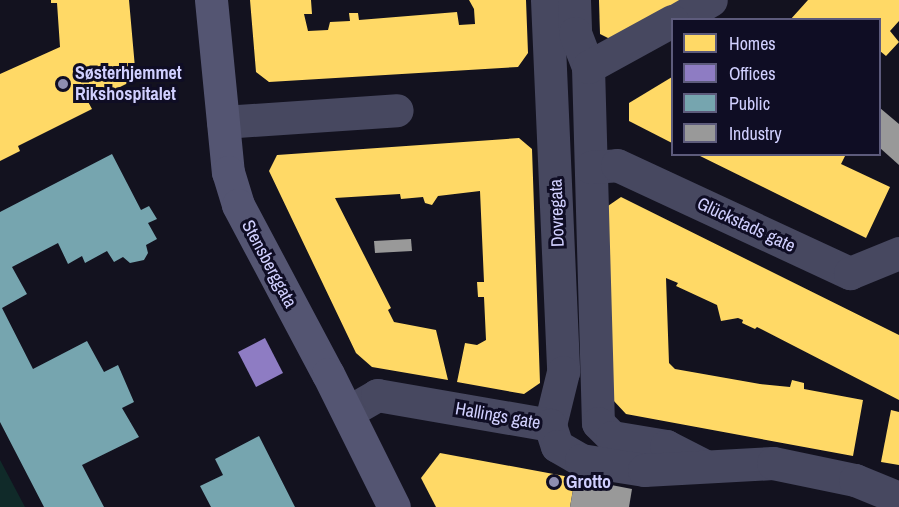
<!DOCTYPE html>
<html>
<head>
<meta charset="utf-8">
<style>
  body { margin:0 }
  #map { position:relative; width:899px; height:507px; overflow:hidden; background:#13121f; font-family:"Archivo Narrow",sans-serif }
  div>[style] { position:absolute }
  .green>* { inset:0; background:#102a29 }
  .homes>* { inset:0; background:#ffd966 }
  .offices>* { inset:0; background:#8e7cc3 }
  .public>* { inset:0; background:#76a5af }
  .industry>* { inset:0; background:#999 }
  .street>* { height:33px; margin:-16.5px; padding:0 16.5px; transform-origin:16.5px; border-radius:16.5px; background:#474860 }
  .secondary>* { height:33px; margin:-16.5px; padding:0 16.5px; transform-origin:16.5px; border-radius:16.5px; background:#545572 }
  .dots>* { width:16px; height:16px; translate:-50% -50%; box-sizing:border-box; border:3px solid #0f0d24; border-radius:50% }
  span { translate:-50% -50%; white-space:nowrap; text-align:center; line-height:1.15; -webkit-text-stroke:6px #0f0d24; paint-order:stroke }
  .poi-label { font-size:18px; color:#d1d0ff; font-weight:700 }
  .left { translate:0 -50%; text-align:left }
  .street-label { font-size:18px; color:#d1d0ff }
  .legend { position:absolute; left:671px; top:18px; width:210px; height:138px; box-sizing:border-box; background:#0f0d24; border:2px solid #5d5b7c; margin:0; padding:8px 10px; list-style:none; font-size:18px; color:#d1d0ff }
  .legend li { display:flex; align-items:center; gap:12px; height:30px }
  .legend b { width:30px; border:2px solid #5d5b7c }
</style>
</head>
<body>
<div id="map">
  <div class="green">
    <div style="clip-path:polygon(0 460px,25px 507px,0 507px)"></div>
  </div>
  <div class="homes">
    <div style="clip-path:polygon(51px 0,129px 0,136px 79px,108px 93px,105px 89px,86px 98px,92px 109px,18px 146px,20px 151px,0 161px,0 74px,60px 47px,57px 3px,51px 3px)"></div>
    <div style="clip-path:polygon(250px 0,311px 0,312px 14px,304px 14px,308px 31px,328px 30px,330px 22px,350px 21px,349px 13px,358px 13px,359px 20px,457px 12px,459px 25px,475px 24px,474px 9px,469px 0,526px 0,528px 53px,518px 67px,269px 82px,256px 72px)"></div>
    <div style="clip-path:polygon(599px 0,687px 0,616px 42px,600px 34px)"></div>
    <div style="clip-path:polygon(808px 0,899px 0,899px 21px,890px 31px,899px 42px,886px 56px,880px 51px,880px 20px,790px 20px)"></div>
    <div style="clip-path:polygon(672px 77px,672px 143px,629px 121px,629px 103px)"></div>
    <div style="clip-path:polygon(519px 138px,532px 149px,540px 383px,524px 394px,457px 382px,465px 343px,477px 345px,486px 340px,484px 297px,478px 297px,477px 282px,484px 282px,480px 191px,438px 196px,432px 205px,425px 203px,423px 197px,401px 199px,400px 194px,335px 198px,391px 308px,388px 310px,394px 322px,436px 330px,448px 380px,372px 367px,356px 353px,269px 171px,277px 155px)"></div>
    <div style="clip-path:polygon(696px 154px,846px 154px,841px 164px,890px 187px,866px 238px)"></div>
    <div style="clip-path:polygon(621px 197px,899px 335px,899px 400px,757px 327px,755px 329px,742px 323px,743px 320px,738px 318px,721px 321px,717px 305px,676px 286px,678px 283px,666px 278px,669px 363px,675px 369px,760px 384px,790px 387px,792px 380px,804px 383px,804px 389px,863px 400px,853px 456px,626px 414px,613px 400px,605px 208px)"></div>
    <div style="clip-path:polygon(891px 410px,899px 412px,899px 465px,881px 462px)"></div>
    <div style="clip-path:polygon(440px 453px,575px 478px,570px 507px,436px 507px,421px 478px)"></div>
  </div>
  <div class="offices">
    <div style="clip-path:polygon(265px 338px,283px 373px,256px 387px,238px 352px)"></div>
  </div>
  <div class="public">
    <div style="clip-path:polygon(112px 154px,141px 210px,149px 206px,157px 219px,148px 223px,157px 239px,146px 245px,148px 253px,144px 260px,130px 263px,123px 257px,114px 262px,107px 251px,85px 263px,82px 256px,68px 264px,58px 243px,12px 267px,27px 294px,2px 308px,33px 369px,87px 341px,104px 372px,118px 365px,134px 402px,122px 408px,139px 437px,82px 465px,104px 507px,44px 507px,0 422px,0 212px)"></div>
    <div style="clip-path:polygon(259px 436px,295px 507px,211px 507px,200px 486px,223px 475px,215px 459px)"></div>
  </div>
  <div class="industry">
    <div style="clip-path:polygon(880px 108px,899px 124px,899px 165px,880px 148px)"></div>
    <div style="clip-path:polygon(411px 239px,412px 251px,375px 253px,374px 241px)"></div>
    <div style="clip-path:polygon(575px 478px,632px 489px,629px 507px,570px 507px)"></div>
  </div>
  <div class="street">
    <div style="left:547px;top:0;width:372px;rotate:87.5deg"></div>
    <div style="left:563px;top:372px;width:55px;rotate:103.8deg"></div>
    <div style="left:574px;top:0;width:33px;rotate:88deg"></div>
    <div style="left:575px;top:33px;width:36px;rotate:69deg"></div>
    <div style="left:588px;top:67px;width:356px;rotate:88.4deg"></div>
    <div style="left:598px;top:423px;width:20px;rotate:45deg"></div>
    <div style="left:612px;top:437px;width:55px;rotate:9.5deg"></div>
    <div style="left:666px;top:446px;width:44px;rotate:27.1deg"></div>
    <div style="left:676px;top:20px;width:40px;rotate:-29.7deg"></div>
    <div style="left:588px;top:67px;width:96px;rotate:-28.7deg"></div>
    <div style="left:223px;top:122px;width:174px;rotate:-3.9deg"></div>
    <div style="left:591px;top:167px;width:26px;rotate:-4deg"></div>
    <div style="left:617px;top:165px;width:257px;rotate:24.9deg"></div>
    <div style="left:850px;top:273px;width:53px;rotate:-22.2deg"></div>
    <div style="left:348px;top:412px;width:34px;rotate:-30deg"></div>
    <div style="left:377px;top:395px;width:176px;rotate:9.8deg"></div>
    <div style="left:550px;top:425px;width:22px;rotate:72deg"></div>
    <div style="left:557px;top:446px;width:28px;rotate:30deg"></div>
    <div style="left:581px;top:460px;width:64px;rotate:9deg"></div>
    <div style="left:644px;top:470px;width:129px;rotate:-3.1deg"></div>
    <div style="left:773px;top:463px;width:84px;rotate:11.7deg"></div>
    <div style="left:855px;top:480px;width:48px;rotate:22.2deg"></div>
  </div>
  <div class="secondary">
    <div style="left:211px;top:0;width:173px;rotate:84.4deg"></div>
    <div style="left:228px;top:172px;width:34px;rotate:73deg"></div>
    <div style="left:238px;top:205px;width:191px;rotate:62deg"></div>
    <div style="left:328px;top:374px;width:148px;rotate:63.6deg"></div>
  </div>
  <div class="dots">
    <div style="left:63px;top:84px;background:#8e8eb1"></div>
    <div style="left:554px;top:482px;background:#8e8eb1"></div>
  </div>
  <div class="poi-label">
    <span class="left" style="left:75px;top:84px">Søsterhjemmet<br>Rikshospitalet</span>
    <span class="left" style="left:566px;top:482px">Grotto</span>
  </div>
  <div class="street-label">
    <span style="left:557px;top:213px;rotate:-92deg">Dovregata</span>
    <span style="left:746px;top:225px;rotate:25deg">Glückstads gate</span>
    <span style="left:269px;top:264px;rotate:62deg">Stensberggata</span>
    <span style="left:498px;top:416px;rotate:10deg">Hallings gate</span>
  </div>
  <ul class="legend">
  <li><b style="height:16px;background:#ffd966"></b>Homes</li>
  <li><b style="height:16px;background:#8e7cc3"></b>Offices</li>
  <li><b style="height:16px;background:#76a5af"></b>Public</li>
  <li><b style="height:16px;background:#999"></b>Industry</li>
  </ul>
</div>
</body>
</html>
